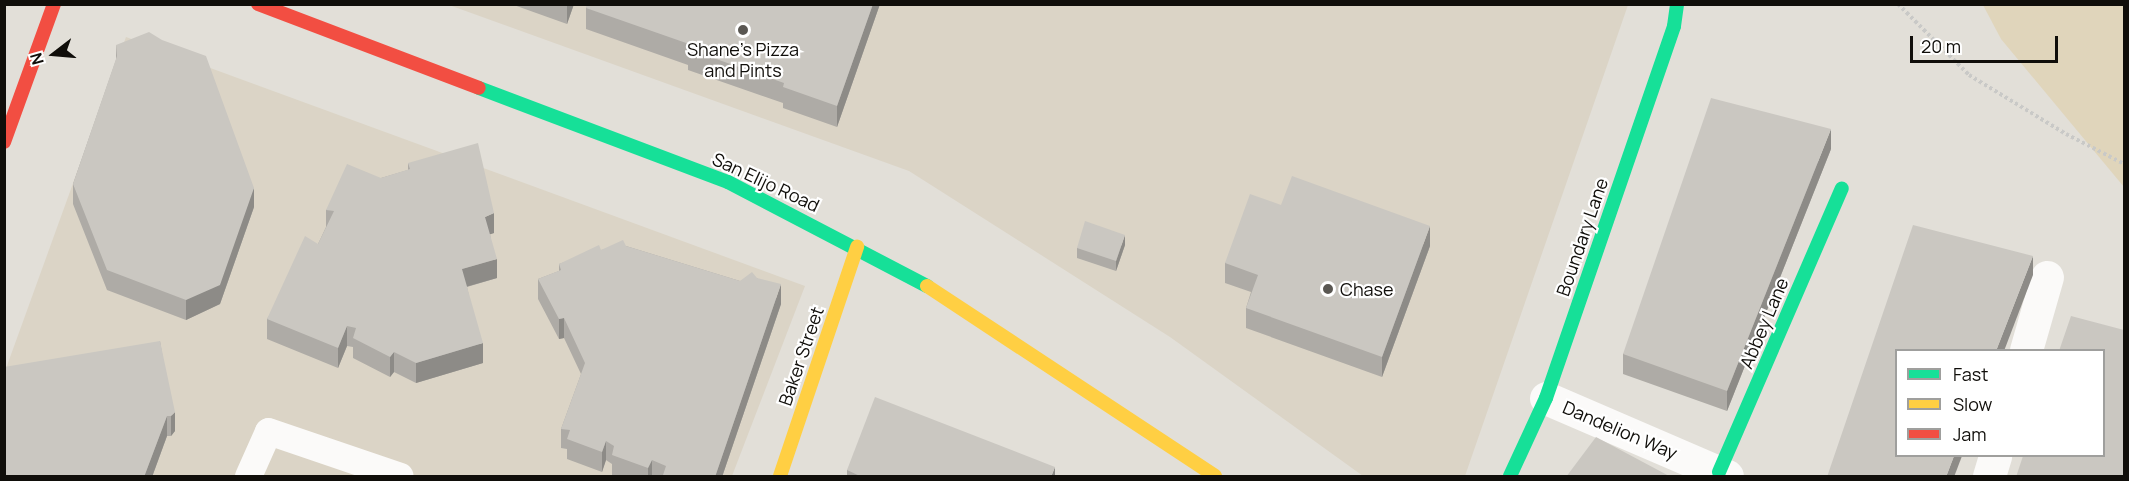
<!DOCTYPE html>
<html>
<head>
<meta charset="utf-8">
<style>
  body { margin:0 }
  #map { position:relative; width:2129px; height:481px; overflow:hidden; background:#e2dfd8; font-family:Manrope,sans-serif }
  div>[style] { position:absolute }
  .built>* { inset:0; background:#dbd4c6 }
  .green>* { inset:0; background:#e0d5bb }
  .path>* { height:4px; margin-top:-2px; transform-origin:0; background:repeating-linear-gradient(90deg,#c9c9c7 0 3px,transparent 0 6px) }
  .lane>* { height:27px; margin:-13.5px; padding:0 13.5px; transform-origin:13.5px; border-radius:13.5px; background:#fbfaf9 }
  .street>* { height:33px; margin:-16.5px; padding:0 16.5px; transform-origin:16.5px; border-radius:16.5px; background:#fbfaf9 }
  .fast>* { height:14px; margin:-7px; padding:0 7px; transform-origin:7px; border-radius:7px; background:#16e098 }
  .slow>* { height:14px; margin:-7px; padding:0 7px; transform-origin:7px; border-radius:7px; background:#ffcf43 }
  .jam>* { height:14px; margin:-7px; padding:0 7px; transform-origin:7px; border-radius:7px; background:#f24e42 }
  .wall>* { inset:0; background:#aeaba6 }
  .shaded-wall>* { inset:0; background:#8d8b87 }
  .building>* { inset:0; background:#cac7c1 }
  .dots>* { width:16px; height:16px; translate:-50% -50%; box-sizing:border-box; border:3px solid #fff; border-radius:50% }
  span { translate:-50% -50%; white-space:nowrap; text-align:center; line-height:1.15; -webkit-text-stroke:4.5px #fff; paint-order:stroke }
  .poi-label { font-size:18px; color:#100e0a }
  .left { translate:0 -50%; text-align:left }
  .street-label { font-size:18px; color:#100e0a }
  .frame { position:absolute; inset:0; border:6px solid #100e0a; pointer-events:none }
  .legend { position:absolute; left:1895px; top:349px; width:210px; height:108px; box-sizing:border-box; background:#fff; border:2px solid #9f9f9d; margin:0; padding:8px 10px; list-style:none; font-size:18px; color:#100e0a }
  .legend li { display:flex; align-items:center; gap:12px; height:30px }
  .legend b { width:30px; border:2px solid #9f9f9d }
  .north { position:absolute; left:24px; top:24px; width:60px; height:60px; -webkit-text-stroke:4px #fff; paint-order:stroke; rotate:254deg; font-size:16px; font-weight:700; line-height:24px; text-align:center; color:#100e0a }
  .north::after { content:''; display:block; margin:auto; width:21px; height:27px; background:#100e0a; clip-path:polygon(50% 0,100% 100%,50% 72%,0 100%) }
  .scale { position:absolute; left:1910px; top:36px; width:148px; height:27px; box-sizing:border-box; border:3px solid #100e0a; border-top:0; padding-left:8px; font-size:18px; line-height:21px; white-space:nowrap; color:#100e0a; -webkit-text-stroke:4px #fff; paint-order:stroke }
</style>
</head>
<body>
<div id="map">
  <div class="built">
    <div style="clip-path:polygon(449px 5px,1628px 5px,1465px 476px,1363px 476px,1170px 337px,909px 171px)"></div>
    <div style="clip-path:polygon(126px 37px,805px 286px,732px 476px,5px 476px,4px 374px)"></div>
  </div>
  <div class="green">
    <div style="clip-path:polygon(1983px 5px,2124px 5px,2124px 187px,2001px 39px)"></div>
  </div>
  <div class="path">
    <div style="left:1898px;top:4px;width:100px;rotate:45deg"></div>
    <div style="left:1969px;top:75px;width:114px;rotate:31.3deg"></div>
    <div style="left:2066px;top:134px;width:65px;rotate:27.3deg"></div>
  </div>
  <div class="lane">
    <div style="left:248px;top:476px;width:49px;rotate:-66deg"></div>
    <div style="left:268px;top:431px;width:139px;rotate:18.8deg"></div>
  </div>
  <div class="street">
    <div style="left:2026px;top:350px;width:76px;rotate:-74deg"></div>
    <div style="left:1546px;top:398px;width:197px;rotate:23.3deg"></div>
    <div style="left:1989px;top:476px;width:21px;rotate:-73deg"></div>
  </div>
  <div class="fast">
    <div style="left:479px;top:88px;width:266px;rotate:20.7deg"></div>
    <div style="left:728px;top:182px;width:225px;rotate:27.6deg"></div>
    <div style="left:1719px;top:472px;width:309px;rotate:-66.6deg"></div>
    <div style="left:1510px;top:476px;width:86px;rotate:-65.2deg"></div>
    <div style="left:1546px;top:398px;width:393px;rotate:-71deg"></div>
    <div style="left:1674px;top:26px;width:22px;rotate:-82deg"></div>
  </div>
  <div class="slow">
    <div style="left:927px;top:286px;width:345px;rotate:33.4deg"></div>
    <div style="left:780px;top:476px;width:242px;rotate:-71.4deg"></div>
  </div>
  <div class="jam">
    <div style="left:258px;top:4px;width:236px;rotate:20.8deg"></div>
    <div style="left:4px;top:142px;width:147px;rotate:-70.1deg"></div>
  </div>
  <div class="wall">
    <div style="clip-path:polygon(511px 4px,574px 4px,567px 24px)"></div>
    <div style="clip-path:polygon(588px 4px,880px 4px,837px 127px,783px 108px,783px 103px,688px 70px,688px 65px,586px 29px,586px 8px)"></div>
    <div style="clip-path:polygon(116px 45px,254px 207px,220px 304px,186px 320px,107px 290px,73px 204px,73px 184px,116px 60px)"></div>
    <div style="clip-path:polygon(1831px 149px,1727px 411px,1623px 374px,1623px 354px)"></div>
    <div style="clip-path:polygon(408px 163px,494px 233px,490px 234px,497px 278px,467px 287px,483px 363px,416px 383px,394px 372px,390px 377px,353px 358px,353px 347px,347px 346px,338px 368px,267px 339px,267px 319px,318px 244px,326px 227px,326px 210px,381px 178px,408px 170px)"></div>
    <div style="clip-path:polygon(1281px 205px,1430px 246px,1382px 377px,1246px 328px,1246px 308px,1251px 292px,1225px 283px,1225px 263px)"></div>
    <div style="clip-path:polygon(1125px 245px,1116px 271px,1077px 258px,1077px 248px)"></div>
    <div style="clip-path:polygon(626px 246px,740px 281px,757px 278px,781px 304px,722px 477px,617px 477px,612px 475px,612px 464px,606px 460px,602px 472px,567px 459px,567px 449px,561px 448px,561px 429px,581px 374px,564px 338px,559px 339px,538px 299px,538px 279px,559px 271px,559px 264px,601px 250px)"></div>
    <div style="clip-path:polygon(160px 341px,175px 431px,171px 436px,167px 436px,152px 477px,4px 477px)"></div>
    <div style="clip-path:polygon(847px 470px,1055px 477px,847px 477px)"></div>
  </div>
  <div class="shaded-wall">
    <div style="clip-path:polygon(567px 4px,574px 4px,567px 24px)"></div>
    <div style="clip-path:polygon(873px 4px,880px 4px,837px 127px,837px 106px)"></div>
    <div style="clip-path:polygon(1831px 129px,1831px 149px,1727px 411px,1727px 391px)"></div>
    <div style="clip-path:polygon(254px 188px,254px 207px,220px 304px,186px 320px,186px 300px)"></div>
    <div style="clip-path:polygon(494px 213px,494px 233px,485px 236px,485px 217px)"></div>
    <div style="clip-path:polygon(1430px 226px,1430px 246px,1382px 377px,1382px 357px)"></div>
    <div style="clip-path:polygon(1125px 235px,1125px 245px,1116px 271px,1116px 261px)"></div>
    <div style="clip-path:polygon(2033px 256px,2033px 275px,2004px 351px,1996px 351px)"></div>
    <div style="clip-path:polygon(497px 259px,497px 278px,462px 288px,462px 269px)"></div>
    <div style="clip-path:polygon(781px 284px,781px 304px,722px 477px,715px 477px)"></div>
    <div style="clip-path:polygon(564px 318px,564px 338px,559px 339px,559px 319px)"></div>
    <div style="clip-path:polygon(347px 326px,347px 346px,338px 368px,338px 348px)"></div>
    <div style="clip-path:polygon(483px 343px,483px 363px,416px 383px,416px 363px)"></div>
    <div style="clip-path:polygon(394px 352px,394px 372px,390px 377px,390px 357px)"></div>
    <div style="clip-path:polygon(175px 412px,175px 431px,171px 436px,171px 416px)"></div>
    <div style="clip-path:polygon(167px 416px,167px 436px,152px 477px,144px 477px)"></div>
    <div style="clip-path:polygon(606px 441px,606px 460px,602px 472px,602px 452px)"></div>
    <div style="clip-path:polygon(1954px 456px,1962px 456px,1954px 477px,1946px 477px)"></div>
    <div style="clip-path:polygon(652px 460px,652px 477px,648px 477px,648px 468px)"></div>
    <div style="clip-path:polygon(1055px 467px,1055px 477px,1051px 477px)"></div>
  </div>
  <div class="building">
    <div style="clip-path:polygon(588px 4px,873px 4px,837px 106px,783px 87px,784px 83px,688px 49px,689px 44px,586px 8px)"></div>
    <div style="clip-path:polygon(149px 32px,162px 40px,206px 56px,254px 188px,220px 285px,186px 300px,107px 270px,73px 184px,117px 56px,116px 45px)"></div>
    <div style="clip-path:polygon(1711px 98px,1831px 129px,1727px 391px,1623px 354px)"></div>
    <div style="clip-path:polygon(478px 143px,494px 213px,485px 217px,497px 259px,462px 269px,483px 343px,416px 363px,394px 352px,390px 357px,353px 338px,356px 328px,347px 326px,338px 348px,267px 319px,305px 236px,318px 244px,334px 211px,326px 210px,347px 164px,381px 178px,410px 169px,408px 163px)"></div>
    <div style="clip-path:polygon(1292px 176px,1430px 226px,1382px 357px,1246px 308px,1258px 275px,1225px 263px,1250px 194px,1281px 205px)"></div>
    <div style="clip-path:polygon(1085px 221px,1125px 235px,1116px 261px,1077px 248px)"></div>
    <div style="clip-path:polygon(1913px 225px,2033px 256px,1996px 351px,1896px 351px,1896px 456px,1954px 456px,1946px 477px,1827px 477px)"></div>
    <div style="clip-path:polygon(623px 240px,626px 246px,740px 281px,752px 272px,757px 278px,781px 284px,715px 477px,668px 477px,663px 475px,666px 466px,652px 460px,648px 468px,612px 455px,614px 446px,606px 441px,602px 452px,567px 439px,570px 430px,561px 429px,585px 363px,564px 318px,559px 319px,538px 279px,561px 270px,559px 264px,599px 245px,601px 250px)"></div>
    <div style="clip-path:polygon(2071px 316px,2124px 330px,2124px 477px,2016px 477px,2023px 456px,2103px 456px,2103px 351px,2059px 351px)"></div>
    <div style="clip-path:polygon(160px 341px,175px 412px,171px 416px,167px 416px,144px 477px,4px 477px,4px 367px)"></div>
    <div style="clip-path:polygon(875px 397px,1055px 467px,1051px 477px,862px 477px,847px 470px)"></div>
    <div style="clip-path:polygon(1596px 437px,1671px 477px,1566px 477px)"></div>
  </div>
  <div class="dots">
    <div style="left:743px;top:30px;background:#5a5752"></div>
    <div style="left:1328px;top:289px;background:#5a5752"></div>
  </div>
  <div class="poi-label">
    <span style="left:743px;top:60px">Shane's Pizza<br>and Pints</span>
    <span class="left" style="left:1340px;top:289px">Chase</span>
  </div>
  <div class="street-label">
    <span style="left:766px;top:182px;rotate:25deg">San Elijo Road</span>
    <span style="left:1582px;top:237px;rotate:-71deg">Boundary Lane</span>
    <span style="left:1764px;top:323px;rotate:-67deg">Abbey Lane</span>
    <span style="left:801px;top:356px;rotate:-71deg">Baker Street</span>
    <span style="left:1620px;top:430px;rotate:23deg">Dandelion Way</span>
  </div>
  <div class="frame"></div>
  <ul class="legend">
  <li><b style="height:8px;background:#16e098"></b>Fast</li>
  <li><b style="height:8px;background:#ffcf43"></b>Slow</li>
  <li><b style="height:8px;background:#f24e42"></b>Jam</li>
  </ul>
  <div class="north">N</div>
  <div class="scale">20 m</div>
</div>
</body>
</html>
